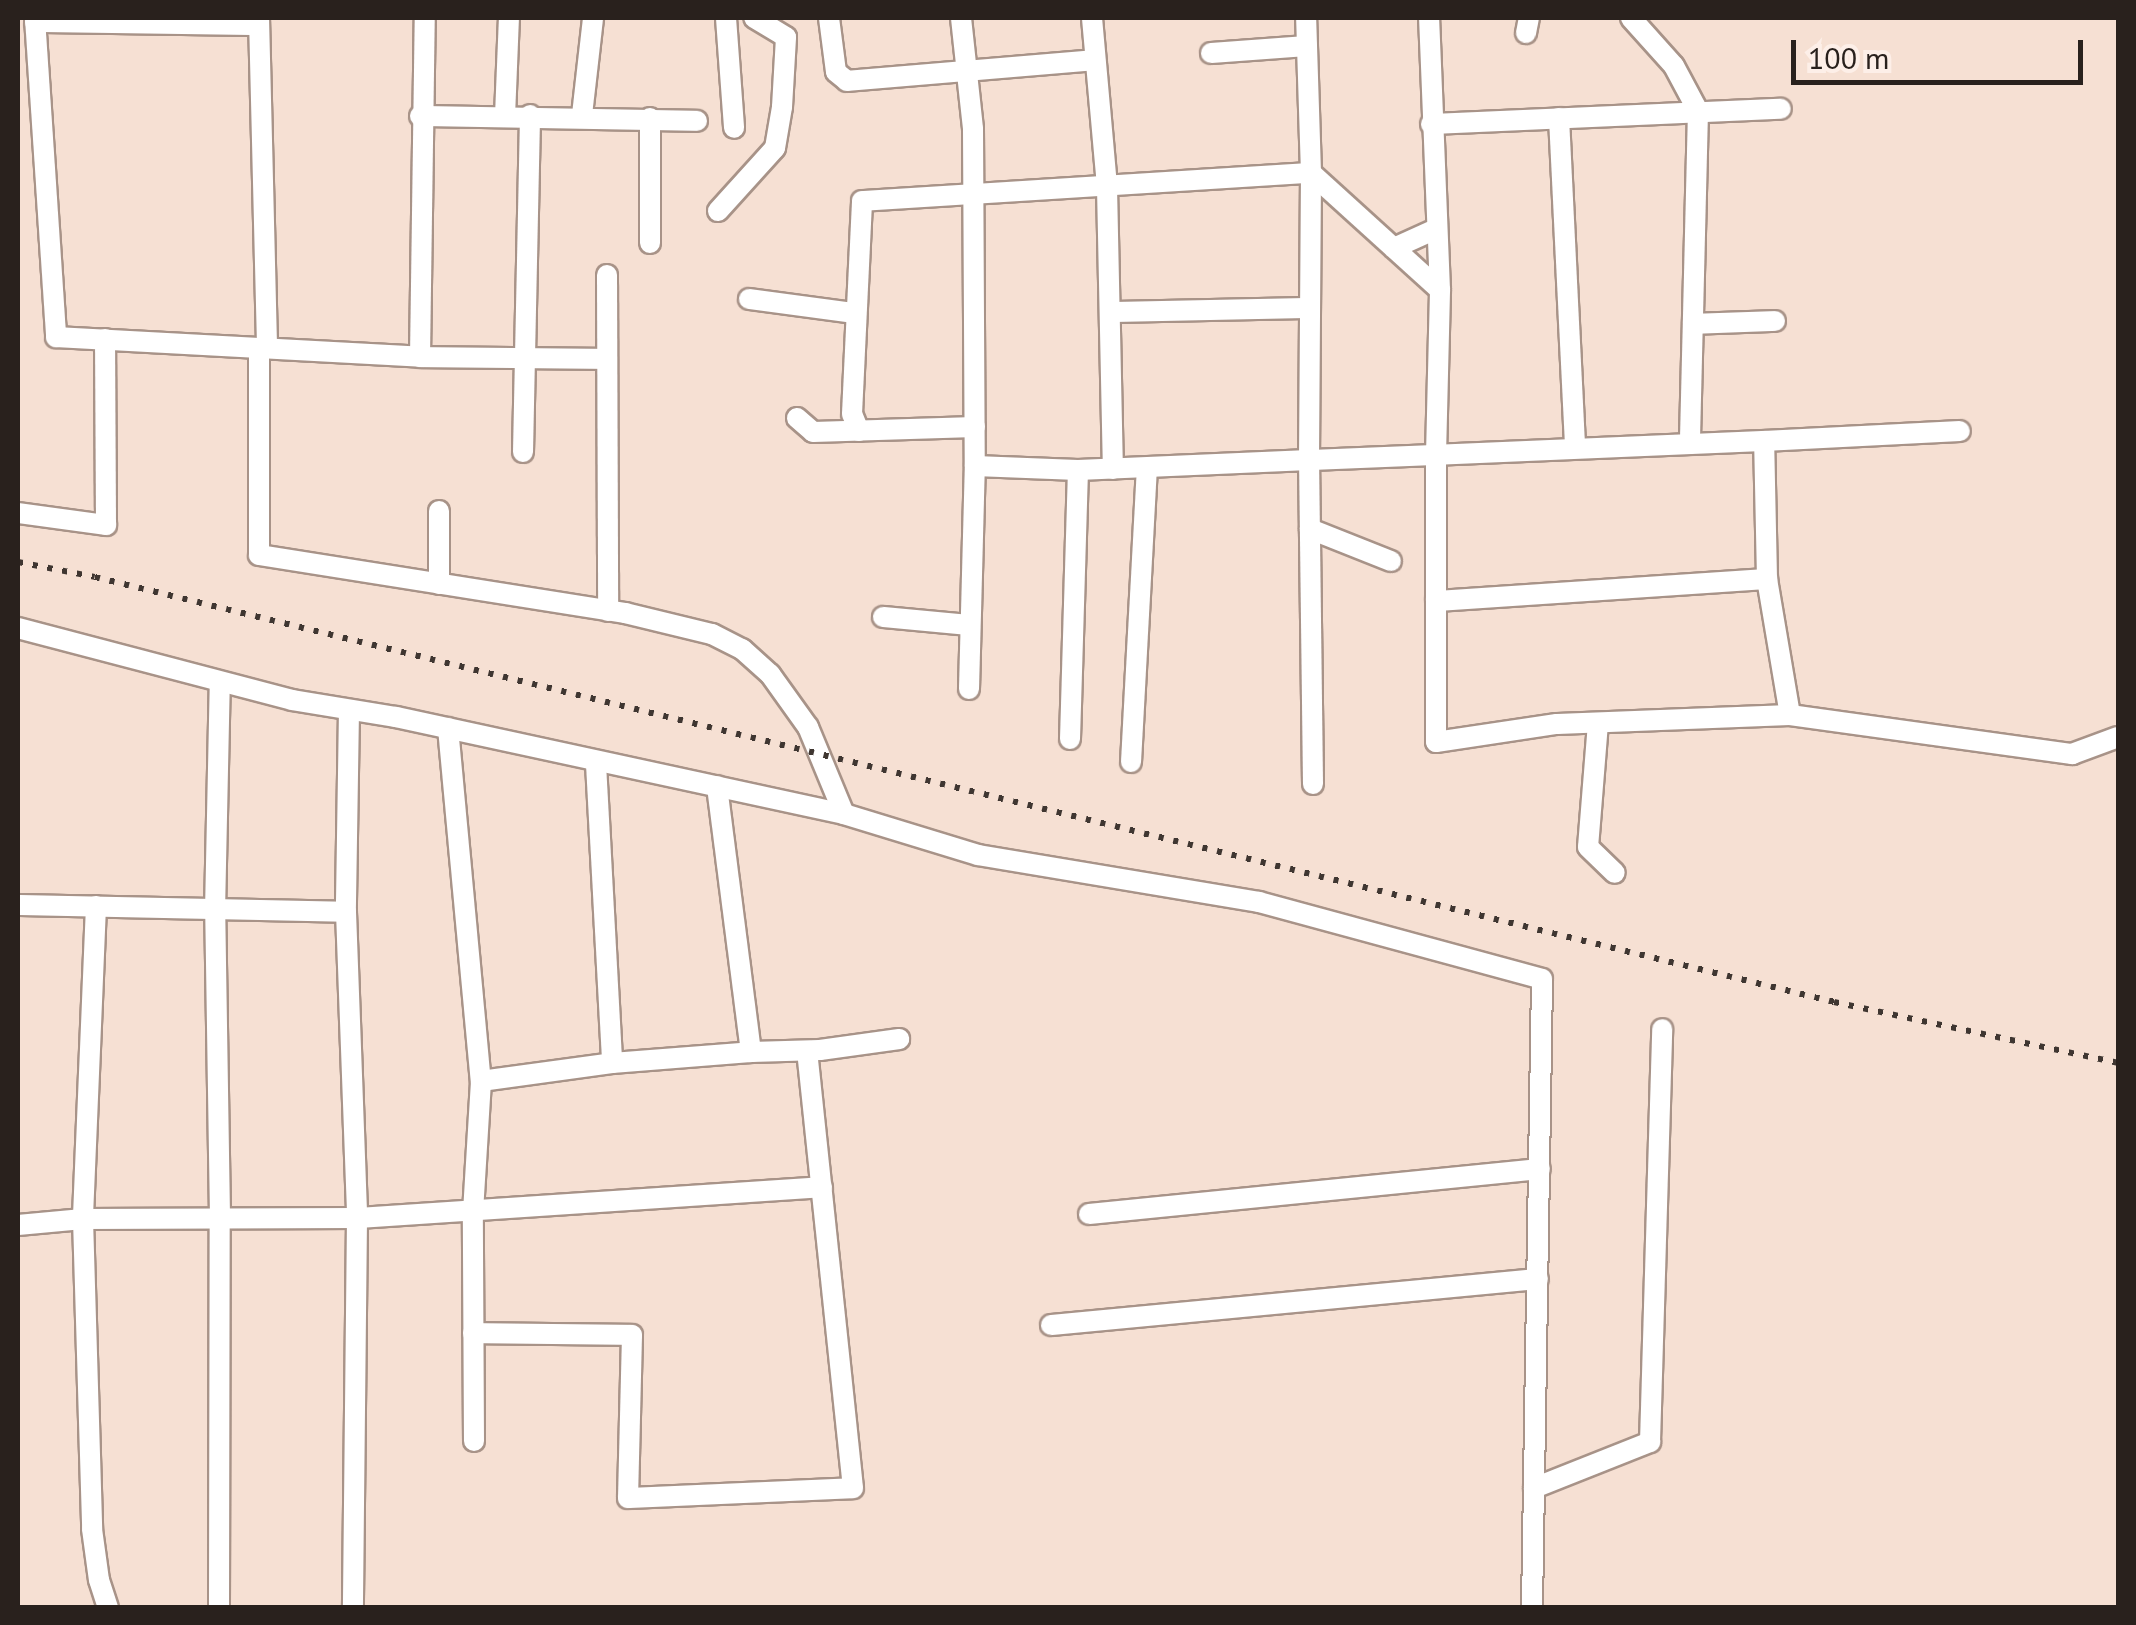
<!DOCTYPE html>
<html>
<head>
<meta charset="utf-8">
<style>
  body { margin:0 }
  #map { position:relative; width:2136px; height:1625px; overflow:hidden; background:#f6e0d3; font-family:"PT Sans",sans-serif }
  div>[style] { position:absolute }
  .roads { filter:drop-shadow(2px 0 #a89388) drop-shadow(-2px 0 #a89388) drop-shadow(0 2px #a89388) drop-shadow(0 -2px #a89388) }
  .minor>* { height:20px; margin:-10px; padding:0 10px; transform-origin:10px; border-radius:10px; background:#fff }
  .rail>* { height:6px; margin-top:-3px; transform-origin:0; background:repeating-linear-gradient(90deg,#3f3631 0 5px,transparent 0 15px) }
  span { translate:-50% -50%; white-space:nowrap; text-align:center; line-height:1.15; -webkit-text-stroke:9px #fdefe8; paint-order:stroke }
  .frame { position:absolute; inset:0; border:20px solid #29211d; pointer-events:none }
  .scale { position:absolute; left:1791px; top:40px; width:292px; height:45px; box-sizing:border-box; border:5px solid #29211d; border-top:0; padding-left:12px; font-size:30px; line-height:35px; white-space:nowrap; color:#29211d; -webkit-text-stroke:8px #fdefe8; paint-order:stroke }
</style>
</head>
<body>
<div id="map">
  <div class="roads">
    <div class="minor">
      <div style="left:35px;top:18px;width:320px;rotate:86.2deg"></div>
      <div style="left:56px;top:337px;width:365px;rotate:3.1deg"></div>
      <div style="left:420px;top:357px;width:339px;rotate:-89.2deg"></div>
      <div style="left:259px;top:18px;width:330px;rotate:88.6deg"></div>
      <div style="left:726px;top:18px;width:110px;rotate:85.8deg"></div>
      <div style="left:829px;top:18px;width:54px;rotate:82.6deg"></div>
      <div style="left:836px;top:72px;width:14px;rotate:39deg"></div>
      <div style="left:847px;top:81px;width:249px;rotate:-4.8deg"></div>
      <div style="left:961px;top:18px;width:112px;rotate:83.8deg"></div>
      <div style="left:973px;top:129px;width:337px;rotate:89.7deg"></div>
      <div style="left:975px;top:466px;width:103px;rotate:2.2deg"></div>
      <div style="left:1078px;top:470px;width:231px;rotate:-2.5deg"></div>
      <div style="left:1309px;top:460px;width:287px;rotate:-89.6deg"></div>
      <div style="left:1311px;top:173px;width:155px;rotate:-91.8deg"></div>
      <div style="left:1092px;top:18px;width:170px;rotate:84.9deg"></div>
      <div style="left:1107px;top:187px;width:282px;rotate:88.8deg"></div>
      <div style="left:1631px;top:18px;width:64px;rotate:48.1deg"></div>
      <div style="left:1674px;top:66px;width:51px;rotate:61.9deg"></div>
      <div style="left:1698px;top:111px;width:333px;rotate:91.4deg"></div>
      <div style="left:35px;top:22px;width:224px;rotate:0.8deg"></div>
      <div style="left:1526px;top:33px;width:15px;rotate:-79deg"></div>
      <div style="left:1211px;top:53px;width:96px;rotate:-4.2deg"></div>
      <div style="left:582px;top:115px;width:98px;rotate:-83.5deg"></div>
      <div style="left:420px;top:116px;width:277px;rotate:1deg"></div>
      <div style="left:505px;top:116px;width:98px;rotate:-87.7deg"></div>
      <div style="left:650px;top:118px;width:125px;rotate:90deg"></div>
      <div style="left:1559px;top:118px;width:329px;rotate:87.2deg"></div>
      <div style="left:1431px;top:124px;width:350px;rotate:-2.5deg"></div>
      <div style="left:718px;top:211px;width:85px;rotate:-47.9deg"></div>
      <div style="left:775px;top:148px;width:42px;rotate:-80.3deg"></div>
      <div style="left:782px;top:107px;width:70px;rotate:-86.7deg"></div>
      <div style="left:786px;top:37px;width:37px;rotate:-149deg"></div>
      <div style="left:1394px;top:248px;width:46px;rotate:-24.3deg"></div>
      <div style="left:607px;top:275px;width:336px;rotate:89.8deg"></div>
      <div style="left:749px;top:299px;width:106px;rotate:7.6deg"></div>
      <div style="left:1112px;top:312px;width:196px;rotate:-1.2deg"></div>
      <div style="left:1693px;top:324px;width:82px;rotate:-2.1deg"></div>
      <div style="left:259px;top:349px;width:206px;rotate:90deg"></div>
      <div style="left:259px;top:555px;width:371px;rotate:9deg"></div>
      <div style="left:625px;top:613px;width:89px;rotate:13.6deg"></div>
      <div style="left:712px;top:634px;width:34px;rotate:27deg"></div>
      <div style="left:742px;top:649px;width:38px;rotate:42deg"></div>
      <div style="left:770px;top:674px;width:65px;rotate:54.4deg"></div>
      <div style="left:808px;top:727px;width:94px;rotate:67.5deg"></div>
      <div style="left:420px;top:357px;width:185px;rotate:0.6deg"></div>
      <div style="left:797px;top:418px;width:21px;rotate:41deg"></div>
      <div style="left:813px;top:432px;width:162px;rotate:-1.8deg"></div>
      <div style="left:859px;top:431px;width:18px;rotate:-112deg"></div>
      <div style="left:852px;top:414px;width:213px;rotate:-87.3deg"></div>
      <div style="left:862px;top:201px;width:450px;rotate:-3.6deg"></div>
      <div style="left:1311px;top:173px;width:174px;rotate:42.2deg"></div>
      <div style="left:1764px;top:441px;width:196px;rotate:-2.9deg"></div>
      <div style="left:523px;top:452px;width:337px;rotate:-88.8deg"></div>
      <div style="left:18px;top:513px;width:89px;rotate:7.8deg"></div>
      <div style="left:106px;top:525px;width:186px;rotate:-90.3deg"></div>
      <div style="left:1310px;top:529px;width:87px;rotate:21.6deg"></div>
      <div style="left:439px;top:584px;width:73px;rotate:-90deg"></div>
      <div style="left:1436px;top:601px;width:332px;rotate:-3.8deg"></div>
      <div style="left:883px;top:617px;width:87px;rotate:5.3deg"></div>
      <div style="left:18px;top:628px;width:283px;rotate:14.7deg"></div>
      <div style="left:292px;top:700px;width:105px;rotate:9.3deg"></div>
      <div style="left:396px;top:717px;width:458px;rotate:12.2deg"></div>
      <div style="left:844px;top:814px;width:140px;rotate:17deg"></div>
      <div style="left:978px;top:855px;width:285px;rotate:9.5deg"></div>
      <div style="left:1259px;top:902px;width:293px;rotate:15.2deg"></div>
      <div style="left:1542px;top:979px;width:629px;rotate:90.91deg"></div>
      <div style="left:969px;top:689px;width:223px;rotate:-88.5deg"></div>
      <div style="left:349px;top:710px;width:202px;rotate:90.9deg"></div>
      <div style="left:346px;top:912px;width:306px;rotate:87.9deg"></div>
      <div style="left:357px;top:1218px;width:390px;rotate:90.6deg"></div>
      <div style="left:1790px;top:715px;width:285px;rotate:7.9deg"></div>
      <div style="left:2072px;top:754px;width:49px;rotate:-20.3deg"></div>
      <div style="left:1598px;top:723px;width:124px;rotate:94.6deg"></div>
      <div style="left:1588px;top:847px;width:37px;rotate:44deg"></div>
      <div style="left:448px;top:728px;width:355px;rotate:84.7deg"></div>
      <div style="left:1070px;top:739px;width:269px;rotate:-88.3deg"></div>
      <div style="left:1131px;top:762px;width:294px;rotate:-86.9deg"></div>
      <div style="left:596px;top:764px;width:299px;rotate:86.9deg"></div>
      <div style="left:1313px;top:784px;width:324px;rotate:-90.7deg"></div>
      <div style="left:1309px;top:460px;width:127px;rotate:-2.3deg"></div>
      <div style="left:1436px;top:455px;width:287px;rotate:90deg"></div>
      <div style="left:1436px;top:742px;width:122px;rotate:-8.5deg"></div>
      <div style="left:1557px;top:724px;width:233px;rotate:-2.2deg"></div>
      <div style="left:1790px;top:715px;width:138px;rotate:-99.6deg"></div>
      <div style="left:1767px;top:579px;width:138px;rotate:-91.2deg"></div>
      <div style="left:1764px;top:441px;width:328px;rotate:177.6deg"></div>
      <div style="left:1436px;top:455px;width:165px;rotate:-88.6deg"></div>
      <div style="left:1440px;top:290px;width:272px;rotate:-92.3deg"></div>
      <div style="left:18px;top:905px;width:328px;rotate:1.2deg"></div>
      <div style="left:96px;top:906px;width:313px;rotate:92.4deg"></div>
      <div style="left:83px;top:1219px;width:310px;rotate:88.3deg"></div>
      <div style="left:92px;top:1529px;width:51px;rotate:82.2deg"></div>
      <div style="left:99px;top:1580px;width:29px;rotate:72deg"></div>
      <div style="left:751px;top:1052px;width:69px;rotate:-1.7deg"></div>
      <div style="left:820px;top:1050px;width:80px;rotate:-7.9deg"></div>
      <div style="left:1089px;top:1214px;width:453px;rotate:-5.7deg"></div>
      <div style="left:18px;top:1225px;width:65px;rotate:-5.3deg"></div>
      <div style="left:83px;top:1219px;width:274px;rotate:-0.2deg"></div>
      <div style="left:357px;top:1218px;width:466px;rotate:-3.8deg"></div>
      <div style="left:1051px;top:1325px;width:489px;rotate:-5.4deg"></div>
      <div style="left:473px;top:1333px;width:159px;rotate:0.7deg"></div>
      <div style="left:632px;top:1335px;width:163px;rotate:91.4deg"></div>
      <div style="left:628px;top:1498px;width:225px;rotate:-2.5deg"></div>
      <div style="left:853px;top:1488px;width:439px;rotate:-96deg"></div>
      <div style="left:474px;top:1441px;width:229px;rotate:-90.3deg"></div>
      <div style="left:473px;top:1212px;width:131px;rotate:-86.5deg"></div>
      <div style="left:481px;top:1081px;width:132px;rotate:-7.8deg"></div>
      <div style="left:612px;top:1063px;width:139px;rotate:-4.5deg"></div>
      <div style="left:751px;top:1052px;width:268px;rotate:-97.3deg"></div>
      <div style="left:1534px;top:1488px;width:125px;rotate:-21.6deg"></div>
      <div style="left:1650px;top:1442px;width:413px;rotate:-88.3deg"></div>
      <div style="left:219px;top:1608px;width:391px;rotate:-89.9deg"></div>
      <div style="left:220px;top:1217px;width:305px;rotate:-90.9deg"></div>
      <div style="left:215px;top:912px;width:230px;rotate:-88.8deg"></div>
    </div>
  </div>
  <div class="rail">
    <div style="left:18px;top:562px;width:78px;rotate:11deg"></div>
    <div style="left:95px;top:577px;width:1790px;rotate:13.73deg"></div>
    <div style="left:1834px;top:1002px;width:290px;rotate:12.1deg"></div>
  </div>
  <div class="frame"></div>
  <div class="scale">100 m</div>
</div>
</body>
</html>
